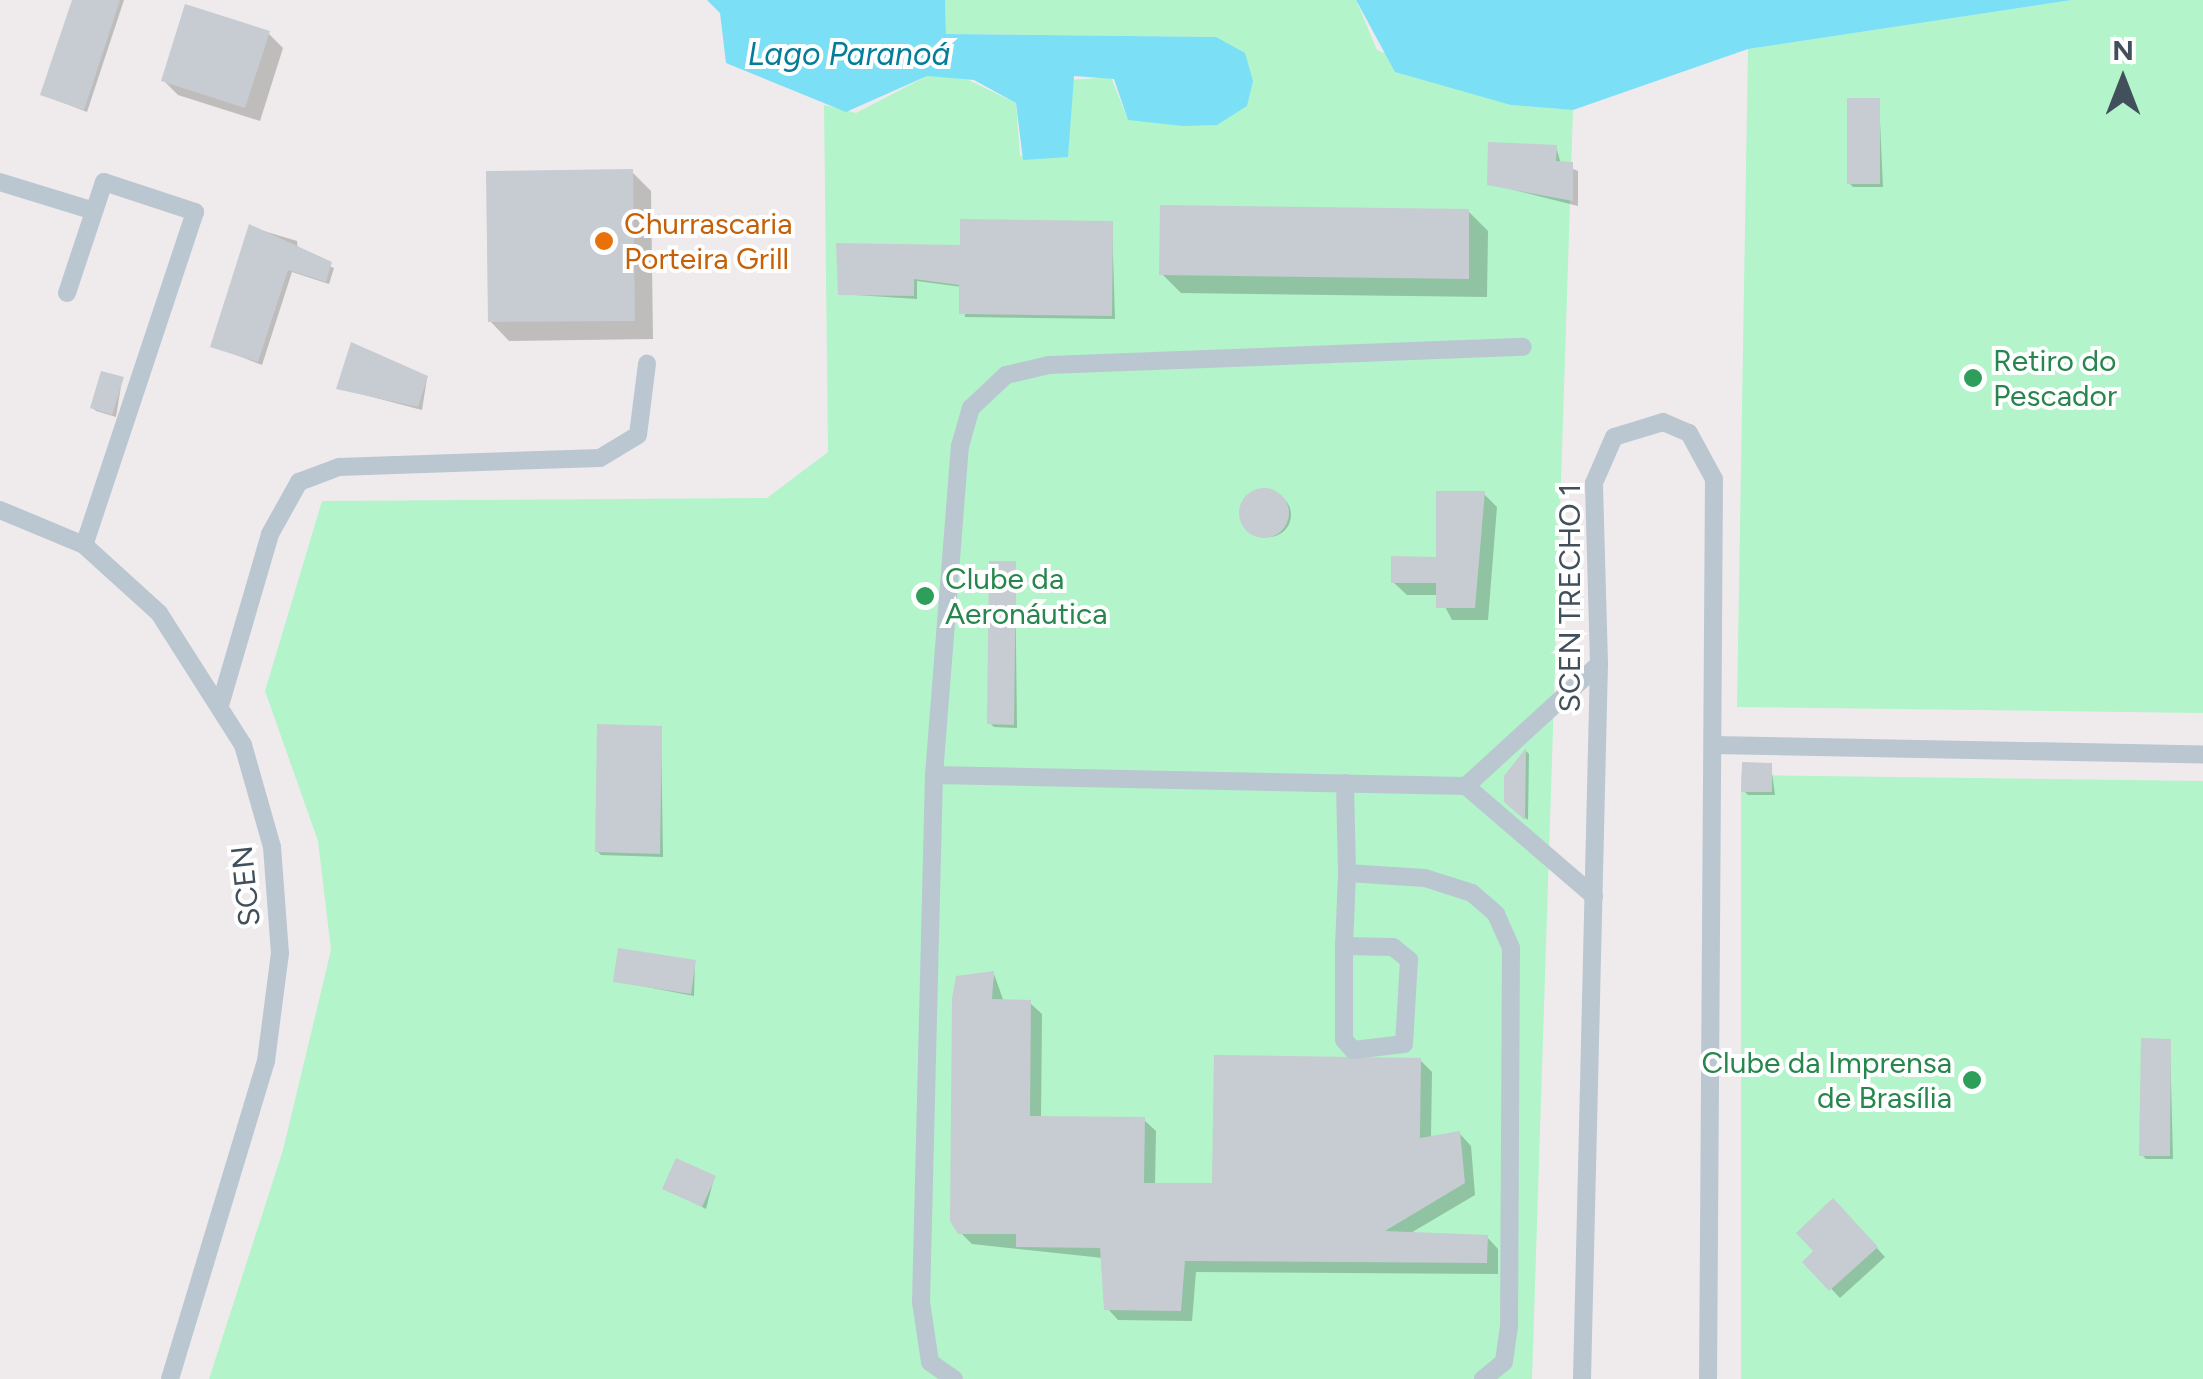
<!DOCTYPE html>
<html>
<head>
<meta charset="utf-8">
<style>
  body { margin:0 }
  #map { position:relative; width:2203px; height:1379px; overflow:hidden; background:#efebec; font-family:Figtree,sans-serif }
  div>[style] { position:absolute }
  .green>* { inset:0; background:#b3f4cb }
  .water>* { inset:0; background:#7bdff6 }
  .shadow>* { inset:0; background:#0003 }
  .round { border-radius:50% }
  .building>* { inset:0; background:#c7cbd2 }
  .lane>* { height:18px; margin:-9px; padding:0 9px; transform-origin:9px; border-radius:9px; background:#bac7d1 }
  .dots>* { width:28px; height:28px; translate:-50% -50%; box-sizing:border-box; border:5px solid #fff; border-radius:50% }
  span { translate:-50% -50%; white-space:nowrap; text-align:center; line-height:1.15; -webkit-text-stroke:8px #fff; paint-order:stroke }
  .food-label { font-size:30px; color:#c56008 }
  .left { translate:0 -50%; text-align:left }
  .leisure-label { font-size:30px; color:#27864d }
  .right { translate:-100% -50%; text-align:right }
  .street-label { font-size:30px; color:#42505c }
  .water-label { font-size:32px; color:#037d99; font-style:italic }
  .north { position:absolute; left:2073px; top:30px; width:100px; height:100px; -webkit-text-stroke:8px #fff; paint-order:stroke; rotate:0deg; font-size:28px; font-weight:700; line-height:40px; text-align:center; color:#42505c }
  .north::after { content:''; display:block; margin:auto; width:35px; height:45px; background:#42505c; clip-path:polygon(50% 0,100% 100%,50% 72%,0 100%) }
</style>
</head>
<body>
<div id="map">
  <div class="green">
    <div style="clip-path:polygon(945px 0,1356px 0,1377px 50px,1511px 105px,1573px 110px,1532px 1379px,209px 1379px,283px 1150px,331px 950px,318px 841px,265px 691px,322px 501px,767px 498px,828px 452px,824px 105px,856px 113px,927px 76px,962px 77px,1016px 103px,1020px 156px,1068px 157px,1069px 80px,1111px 77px,1128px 120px,1217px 125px,1216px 37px,946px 34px)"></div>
    <div style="clip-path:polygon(2072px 0,2203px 0,2203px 713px,1737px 707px,1748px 49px)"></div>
    <div style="clip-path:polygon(1741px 775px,2203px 781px,2203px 1379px,1741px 1379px)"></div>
  </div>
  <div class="water">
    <div style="clip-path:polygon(707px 0,945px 0,946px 34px,1216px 37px,1245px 53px,1253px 81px,1247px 106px,1217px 125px,1183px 126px,1128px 120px,1114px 79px,1074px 76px,1068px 157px,1023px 160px,1016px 103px,974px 80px,927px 76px,846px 112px,726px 63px,720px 13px)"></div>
    <div style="clip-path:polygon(1356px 0,2072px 0,1748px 49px,1573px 110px,1511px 105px,1395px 72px)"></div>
  </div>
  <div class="shadow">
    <div style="clip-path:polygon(75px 0,124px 0,87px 112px,43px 95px)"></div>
    <div style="clip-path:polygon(268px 33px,283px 48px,260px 121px,178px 95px,164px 81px)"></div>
    <div style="clip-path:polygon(1879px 100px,1883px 187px,1853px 187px,1849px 183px)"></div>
    <div style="clip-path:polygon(1556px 147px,1561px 164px,1578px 171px,1578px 206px,1490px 184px)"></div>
    <div style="clip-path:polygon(632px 172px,651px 191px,653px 339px,509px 341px,490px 321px)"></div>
    <div style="clip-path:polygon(1468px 211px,1488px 231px,1487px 297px,1181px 293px,1162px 274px)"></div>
    <div style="clip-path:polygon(1112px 223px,1115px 319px,965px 317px,962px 287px,917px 281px,917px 299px,840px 294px)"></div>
    <div style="clip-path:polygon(251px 227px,297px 241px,298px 253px,334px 268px,329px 284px,292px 272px,262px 365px,213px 346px)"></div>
    <div style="clip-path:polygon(427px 378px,422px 410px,338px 388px)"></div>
    <div style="clip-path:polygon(122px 380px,116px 417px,96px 411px,92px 407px)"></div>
    <div class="round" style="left:1247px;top:493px;width:44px;height:44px"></div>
    <div style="clip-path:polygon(1484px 494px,1497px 507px,1488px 620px,1452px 620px,1439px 595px,1407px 595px,1393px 582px,1439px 560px)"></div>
    <div style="clip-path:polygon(1015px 564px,1017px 728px,994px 727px,990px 723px)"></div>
    <div style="clip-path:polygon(661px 729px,663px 857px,601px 855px,597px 851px)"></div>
    <div style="clip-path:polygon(1526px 751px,1529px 754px,1528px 820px,1507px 801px,1507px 777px)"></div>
    <div style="clip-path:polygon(1771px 765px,1775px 795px,1748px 795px,1744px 791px)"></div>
    <div style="clip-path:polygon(695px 962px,694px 996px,615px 981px)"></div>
    <div style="clip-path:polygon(994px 974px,1004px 1002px,1030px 1003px,1042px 1014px,1041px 1119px,1144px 1120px,1156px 1131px,1155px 1186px,1215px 1185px,1420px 1060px,1432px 1072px,1431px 1139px,1460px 1134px,1471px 1146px,1475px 1195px,1409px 1234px,1487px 1237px,1498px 1249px,1498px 1274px,1196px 1272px,1192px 1321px,1118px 1320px,1107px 1308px,1103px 1258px,972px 1244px,960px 1232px)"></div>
    <div style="clip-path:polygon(2170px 1041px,2173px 1159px,2146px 1159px,2142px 1155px)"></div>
    <div style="clip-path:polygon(714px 1178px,706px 1209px,665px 1188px)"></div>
    <div style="clip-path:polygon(1842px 1210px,1885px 1257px,1840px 1298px,1806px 1262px)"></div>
  </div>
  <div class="building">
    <div style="clip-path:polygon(72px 0,120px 0,84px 110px,40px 95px)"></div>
    <div style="clip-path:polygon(185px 4px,270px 31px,245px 108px,161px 81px)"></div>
    <div style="clip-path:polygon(1847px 98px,1880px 98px,1880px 184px,1847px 184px)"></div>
    <div style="clip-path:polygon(1488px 142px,1557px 145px,1556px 161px,1573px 162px,1573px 201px,1487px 185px)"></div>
    <div style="clip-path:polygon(633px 169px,635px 321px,488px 322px,486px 171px)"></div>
    <div style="clip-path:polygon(1160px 205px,1469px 209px,1469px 279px,1159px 275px)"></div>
    <div style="clip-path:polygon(960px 219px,1113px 221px,1112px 316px,959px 314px,959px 285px,914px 279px,914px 296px,838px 295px,836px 243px,960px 245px)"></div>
    <div style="clip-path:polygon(249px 224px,332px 262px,326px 282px,288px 270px,258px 362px,210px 347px)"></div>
    <div style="clip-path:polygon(351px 342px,428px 376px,418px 407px,336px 389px)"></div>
    <div style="clip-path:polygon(101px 371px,124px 377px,112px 415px,90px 408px)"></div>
    <div class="round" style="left:1239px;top:488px;width:50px;height:50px"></div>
    <div style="clip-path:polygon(1436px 491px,1485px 491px,1475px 608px,1436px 608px,1436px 583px,1391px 583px,1391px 556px,1436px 557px)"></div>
    <div style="clip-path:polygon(989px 561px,1016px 561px,1014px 725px,987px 724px)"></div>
    <div style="clip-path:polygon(597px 724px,662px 726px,660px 854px,595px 852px)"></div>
    <div style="clip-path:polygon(1526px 748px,1525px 820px,1504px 802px,1504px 776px)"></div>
    <div style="clip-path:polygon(1742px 762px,1772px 763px,1772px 792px,1741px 792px)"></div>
    <div style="clip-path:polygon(618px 948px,696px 960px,691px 994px,613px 982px)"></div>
    <div style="clip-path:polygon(994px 971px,992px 999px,1031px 1000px,1030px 1116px,1145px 1117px,1144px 1183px,1212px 1183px,1214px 1055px,1421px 1058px,1420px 1138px,1460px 1131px,1465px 1183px,1385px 1231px,1488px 1235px,1487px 1263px,1185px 1261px,1181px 1311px,1104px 1310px,1100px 1248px,1016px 1247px,1016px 1234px,958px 1234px,950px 1221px,952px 999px,956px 976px)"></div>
    <div style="clip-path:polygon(2141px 1038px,2171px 1039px,2170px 1156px,2139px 1156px)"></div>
    <div style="clip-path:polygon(676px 1158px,716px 1176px,702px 1207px,662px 1189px)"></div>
    <div style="clip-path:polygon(1833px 1198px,1878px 1247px,1829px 1291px,1802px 1262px,1813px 1251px,1796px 1233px)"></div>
  </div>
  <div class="lane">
    <div style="left:0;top:182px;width:98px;rotate:17.1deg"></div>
    <div style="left:67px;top:293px;width:117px;rotate:-71.6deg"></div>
    <div style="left:104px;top:182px;width:96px;rotate:18.2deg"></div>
    <div style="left:195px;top:212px;width:351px;rotate:108.4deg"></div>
    <div style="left:0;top:510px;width:91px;rotate:22.6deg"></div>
    <div style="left:84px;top:545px;width:101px;rotate:42.2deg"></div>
    <div style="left:159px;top:613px;width:156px;rotate:57.5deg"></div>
    <div style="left:243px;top:745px;width:106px;rotate:74.1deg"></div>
    <div style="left:272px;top:847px;width:106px;rotate:85.7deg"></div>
    <div style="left:280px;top:953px;width:109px;rotate:97.4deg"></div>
    <div style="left:266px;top:1061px;width:332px;rotate:106.8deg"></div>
    <div style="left:221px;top:702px;width:175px;rotate:-73.7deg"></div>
    <div style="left:270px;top:534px;width:60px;rotate:-60.9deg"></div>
    <div style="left:299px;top:482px;width:43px;rotate:-20.6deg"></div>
    <div style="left:339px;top:467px;width:261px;rotate:-2deg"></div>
    <div style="left:600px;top:458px;width:44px;rotate:-31.2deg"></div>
    <div style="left:638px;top:435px;width:72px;rotate:-82.8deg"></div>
    <div style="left:1713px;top:745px;width:490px;rotate:1.1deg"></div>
    <div style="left:934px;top:775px;width:532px;rotate:1.18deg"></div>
    <div style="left:1466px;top:786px;width:169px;rotate:40.7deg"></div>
    <div style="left:1466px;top:786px;width:180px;rotate:-42.5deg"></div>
    <div style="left:1347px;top:873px;width:78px;rotate:3.7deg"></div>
    <div style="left:1425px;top:878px;width:49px;rotate:17.7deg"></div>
    <div style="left:1472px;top:893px;width:32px;rotate:41deg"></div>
    <div style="left:1496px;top:914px;width:37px;rotate:66deg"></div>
    <div style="left:1511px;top:948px;width:378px;rotate:90.3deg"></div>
    <div style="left:1509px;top:1326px;width:36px;rotate:98deg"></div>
    <div style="left:1504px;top:1362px;width:27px;rotate:141deg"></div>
    <div style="left:1344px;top:946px;width:49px;rotate:1.2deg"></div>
    <div style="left:1393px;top:947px;width:21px;rotate:39deg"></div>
    <div style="left:1409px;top:960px;width:84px;rotate:93.4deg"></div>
    <div style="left:1404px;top:1044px;width:51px;rotate:173.3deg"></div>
    <div style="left:1353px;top:1050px;width:13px;rotate:-132deg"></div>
    <div style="left:1344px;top:1040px;width:94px;rotate:-90deg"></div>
    <div style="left:1344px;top:946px;width:73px;rotate:-87.6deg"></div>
    <div style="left:1347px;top:873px;width:90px;rotate:-91.3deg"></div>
    <div style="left:954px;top:1379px;width:29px;rotate:-145deg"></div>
    <div style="left:930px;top:1362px;width:61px;rotate:-98.5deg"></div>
    <div style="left:921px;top:1302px;width:527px;rotate:-88.59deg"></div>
    <div style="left:934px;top:775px;width:330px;rotate:-85.5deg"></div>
    <div style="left:960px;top:446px;width:40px;rotate:-74deg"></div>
    <div style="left:971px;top:408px;width:48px;rotate:-43.3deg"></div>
    <div style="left:1006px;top:375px;width:44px;rotate:-13.1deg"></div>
    <div style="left:1049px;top:365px;width:474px;rotate:-2.2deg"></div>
    <div style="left:1582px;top:1379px;width:715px;rotate:-88.64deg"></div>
    <div style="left:1599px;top:664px;width:181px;rotate:-91.6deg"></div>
    <div style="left:1594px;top:483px;width:50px;rotate:-66.5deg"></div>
    <div style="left:1614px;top:437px;width:51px;rotate:-17deg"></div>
    <div style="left:1663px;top:422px;width:28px;rotate:23deg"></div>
    <div style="left:1689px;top:433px;width:52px;rotate:61.5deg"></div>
    <div style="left:1714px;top:479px;width:900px;rotate:90.38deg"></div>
  </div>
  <div class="dots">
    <div style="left:604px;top:241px;background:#e8710a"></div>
    <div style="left:1973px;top:378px;background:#2e9e5b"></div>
    <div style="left:925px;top:596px;background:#2e9e5b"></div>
    <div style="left:1972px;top:1080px;background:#2e9e5b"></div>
  </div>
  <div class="food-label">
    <span class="left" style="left:624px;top:241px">Churrascaria<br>Porteira Grill</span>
  </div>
  <div class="leisure-label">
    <span class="left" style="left:1993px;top:378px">Retiro do<br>Pescador</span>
    <span class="left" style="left:945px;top:596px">Clube da<br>Aeronáutica</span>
    <span class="right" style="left:1952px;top:1080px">Clube da Imprensa<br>de Brasília</span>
  </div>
  <div class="street-label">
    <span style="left:1570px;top:598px;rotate:-90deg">SCEN TRECHO 1</span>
    <span style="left:246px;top:886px;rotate:-96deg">SCEN</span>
  </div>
  <div class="water-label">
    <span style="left:849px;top:54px">Lago Paranoá</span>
  </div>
  <div class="north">N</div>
</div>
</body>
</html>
